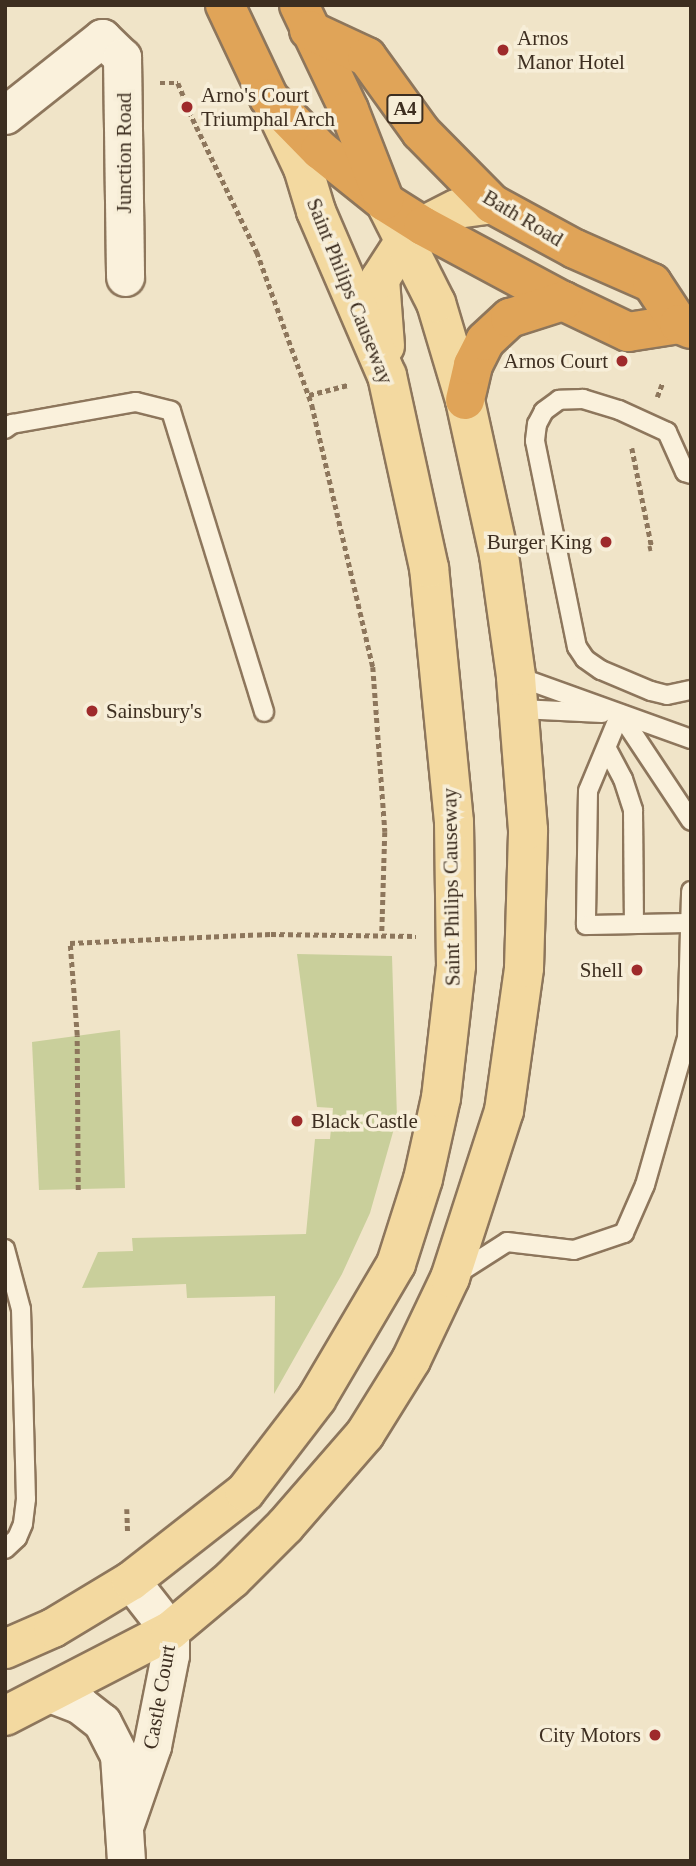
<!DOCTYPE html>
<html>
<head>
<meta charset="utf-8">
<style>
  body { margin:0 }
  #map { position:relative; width:696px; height:1866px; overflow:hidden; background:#f0e4c8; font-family:Georgia,serif }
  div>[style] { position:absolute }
  .green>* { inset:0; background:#c9cf9b }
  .path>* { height:4.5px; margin-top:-2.25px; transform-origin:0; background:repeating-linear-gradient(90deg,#8d765c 0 5px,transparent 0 8.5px) }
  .roads { filter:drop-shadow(2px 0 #8d765c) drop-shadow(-2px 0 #8d765c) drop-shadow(0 2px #8d765c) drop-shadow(0 -2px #8d765c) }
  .lane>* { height:18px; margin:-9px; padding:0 9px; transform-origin:9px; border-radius:9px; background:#faf1dc }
  .street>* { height:37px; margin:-18.5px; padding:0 18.5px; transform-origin:18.5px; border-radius:18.5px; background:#faf1dc }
  .primary>* { height:38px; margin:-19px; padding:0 19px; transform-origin:19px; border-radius:19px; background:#f3d9a0 }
  .highway>* { height:38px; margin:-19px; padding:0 19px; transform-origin:19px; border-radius:19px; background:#e0a458 }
  .dots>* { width:19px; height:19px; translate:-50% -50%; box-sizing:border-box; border:4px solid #f7eed8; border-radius:50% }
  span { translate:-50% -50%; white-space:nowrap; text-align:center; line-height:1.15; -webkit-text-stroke:7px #f7eed8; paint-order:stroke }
  .shield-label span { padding:2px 5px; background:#f7eed8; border:2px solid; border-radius:5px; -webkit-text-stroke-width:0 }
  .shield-label { font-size:19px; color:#3d2e20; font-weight:700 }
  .poi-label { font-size:21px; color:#3d2e20 }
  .left { translate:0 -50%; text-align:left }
  .right { translate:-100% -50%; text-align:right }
  .street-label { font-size:21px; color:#3d2e20 }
  .frame { position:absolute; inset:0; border:7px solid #3d2e20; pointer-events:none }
</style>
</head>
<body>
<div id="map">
  <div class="green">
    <div style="clip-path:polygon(297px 954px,392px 956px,397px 1118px,370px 1213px,342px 1274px,274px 1394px,275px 1296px,187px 1298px,186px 1284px,82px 1288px,98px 1252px,133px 1251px,132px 1238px,306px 1234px,315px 1139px,330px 1139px,333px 1108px,317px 1107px)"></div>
    <div style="clip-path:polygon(120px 1030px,125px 1188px,39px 1190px,32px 1042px)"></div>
  </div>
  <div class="path">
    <div style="left:160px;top:83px;width:18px"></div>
    <div style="left:178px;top:83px;width:21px;rotate:67deg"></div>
    <div style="left:189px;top:111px;width:157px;rotate:64.3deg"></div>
    <div style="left:257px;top:252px;width:163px;rotate:70.2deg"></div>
    <div style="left:312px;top:405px;width:269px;rotate:76.9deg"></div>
    <div style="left:373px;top:667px;width:165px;rotate:85.8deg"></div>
    <div style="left:385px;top:832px;width:102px;rotate:91.7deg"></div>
    <div style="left:309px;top:395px;width:40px;rotate:-14.4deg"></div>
    <div style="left:657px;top:397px;width:14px;rotate:-69deg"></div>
    <div style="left:632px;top:448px;width:102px;rotate:78.7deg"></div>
    <div style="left:652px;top:548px;width:4px;rotate:166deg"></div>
    <div style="left:78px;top:1190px;width:155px;rotate:-90.4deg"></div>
    <div style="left:77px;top:1035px;width:92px;rotate:-94.4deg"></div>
    <div style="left:70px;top:943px;width:201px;rotate:-2.6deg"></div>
    <div style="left:271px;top:934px;width:145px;rotate:0.8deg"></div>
    <div style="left:127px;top:1509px;width:24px;rotate:88deg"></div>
  </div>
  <div class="roads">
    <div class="lane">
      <div style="left:5px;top:429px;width:9px;rotate:-36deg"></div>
      <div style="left:12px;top:424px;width:126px;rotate:-10.1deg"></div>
      <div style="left:136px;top:402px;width:36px;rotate:14deg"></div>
      <div style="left:171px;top:411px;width:315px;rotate:72.8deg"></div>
      <div style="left:691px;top:474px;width:6px;rotate:-162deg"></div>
      <div style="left:685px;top:472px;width:44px;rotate:-114.2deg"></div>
      <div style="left:667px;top:432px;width:53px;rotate:-155.4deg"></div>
      <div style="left:619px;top:410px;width:38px;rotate:-163deg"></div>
      <div style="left:583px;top:399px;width:24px;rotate:178deg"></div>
      <div style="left:559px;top:400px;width:19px;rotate:144deg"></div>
      <div style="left:544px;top:411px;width:15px;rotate:118deg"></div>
      <div style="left:537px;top:424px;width:17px;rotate:97deg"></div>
      <div style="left:535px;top:441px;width:210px;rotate:78.5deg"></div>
      <div style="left:577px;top:647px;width:14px;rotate:56deg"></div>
      <div style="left:585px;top:659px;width:19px;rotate:35deg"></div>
      <div style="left:601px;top:670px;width:54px;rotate:22.8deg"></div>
      <div style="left:651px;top:691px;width:16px;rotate:14deg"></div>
      <div style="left:667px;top:695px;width:25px;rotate:-12deg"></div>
      <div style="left:516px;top:676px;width:186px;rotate:19.8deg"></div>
      <div style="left:520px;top:709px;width:82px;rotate:2.8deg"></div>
      <div style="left:620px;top:714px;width:83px;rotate:112.6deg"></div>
      <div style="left:588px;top:791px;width:134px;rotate:90.9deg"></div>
      <div style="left:586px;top:925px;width:104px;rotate:-1.1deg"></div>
      <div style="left:620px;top:714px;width:128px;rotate:56.4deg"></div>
      <div style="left:607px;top:749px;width:34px;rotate:62deg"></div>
      <div style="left:623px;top:779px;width:33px;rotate:72deg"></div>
      <div style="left:633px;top:810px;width:114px;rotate:89.5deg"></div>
      <div style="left:5px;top:1249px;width:62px;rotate:75.1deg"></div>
      <div style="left:21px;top:1309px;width:190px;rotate:88.5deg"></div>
      <div style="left:26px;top:1499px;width:25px;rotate:97deg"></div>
      <div style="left:23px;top:1524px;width:15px;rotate:113deg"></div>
      <div style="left:17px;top:1538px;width:16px;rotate:137deg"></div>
      <div style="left:457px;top:1274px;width:59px;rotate:-32.6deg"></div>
      <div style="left:507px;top:1242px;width:67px;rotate:6.8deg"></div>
      <div style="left:574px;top:1250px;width:53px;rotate:-18.8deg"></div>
      <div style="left:624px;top:1233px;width:52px;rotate:-66.4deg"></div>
      <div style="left:645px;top:1185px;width:153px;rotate:-74.1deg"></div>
      <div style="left:687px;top:1038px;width:147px;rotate:-88.4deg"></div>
    </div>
    <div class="street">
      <div style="left:5px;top:115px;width:124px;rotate:-38.4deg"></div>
      <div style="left:102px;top:38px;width:28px;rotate:44deg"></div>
      <div style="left:122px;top:57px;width:220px;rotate:89.2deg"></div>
      <div style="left:52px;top:1694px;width:30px;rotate:21deg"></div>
      <div style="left:80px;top:1705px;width:28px;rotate:38deg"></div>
      <div style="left:102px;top:1722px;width:37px;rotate:63deg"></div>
      <div style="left:119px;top:1755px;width:106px;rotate:86.2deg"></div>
      <div style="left:125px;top:1824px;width:83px;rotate:-70.9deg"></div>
      <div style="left:152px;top:1746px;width:93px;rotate:-78.8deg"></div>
      <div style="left:170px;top:1655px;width:24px;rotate:-90deg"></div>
      <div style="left:170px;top:1631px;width:63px;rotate:-128deg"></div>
    </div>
    <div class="primary">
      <div style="left:385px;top:346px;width:67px;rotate:-94.3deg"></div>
      <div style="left:380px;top:279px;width:44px;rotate:-57deg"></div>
      <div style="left:404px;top:242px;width:25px;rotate:-40deg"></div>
      <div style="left:423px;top:226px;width:38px;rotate:-27deg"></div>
      <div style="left:457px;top:209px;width:35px;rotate:-8deg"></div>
      <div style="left:5px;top:1649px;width:52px;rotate:-23.6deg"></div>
      <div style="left:53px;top:1628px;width:91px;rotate:-31.1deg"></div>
      <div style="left:131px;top:1581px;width:145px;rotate:-38deg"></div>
      <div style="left:245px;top:1492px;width:118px;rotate:-52.5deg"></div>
      <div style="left:317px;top:1398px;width:156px;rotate:-59.5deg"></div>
      <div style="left:396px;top:1264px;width:89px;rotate:-72.4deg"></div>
      <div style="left:423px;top:1179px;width:83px;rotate:-77.5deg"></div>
      <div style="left:441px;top:1098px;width:133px;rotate:-83.5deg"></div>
      <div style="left:456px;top:966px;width:144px;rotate:-90.8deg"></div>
      <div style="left:454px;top:822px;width:255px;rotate:-95.6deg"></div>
      <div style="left:429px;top:568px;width:197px;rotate:-102.3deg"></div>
      <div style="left:387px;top:376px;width:180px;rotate:-113.3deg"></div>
      <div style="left:316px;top:211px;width:45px;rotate:-106.8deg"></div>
      <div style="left:303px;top:168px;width:68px;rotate:-115.4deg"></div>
      <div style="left:5px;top:1716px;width:186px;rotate:-27.3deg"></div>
      <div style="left:170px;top:1631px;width:81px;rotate:-40deg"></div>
      <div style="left:232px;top:1579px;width:75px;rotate:-45deg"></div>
      <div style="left:285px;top:1526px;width:122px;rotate:-49deg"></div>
      <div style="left:365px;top:1434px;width:87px;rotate:-58.1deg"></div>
      <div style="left:411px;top:1360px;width:91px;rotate:-64.6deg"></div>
      <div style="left:450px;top:1278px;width:176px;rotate:-72.1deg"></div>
      <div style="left:504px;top:1111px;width:144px;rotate:-82deg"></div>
      <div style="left:524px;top:968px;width:138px;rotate:-88.3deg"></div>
      <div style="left:528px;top:830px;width:154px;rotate:-94.5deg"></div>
      <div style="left:516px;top:676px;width:122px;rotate:-98deg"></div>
      <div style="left:499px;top:555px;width:159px;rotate:-102.4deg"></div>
      <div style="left:465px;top:400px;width:101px;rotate:-106.6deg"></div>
      <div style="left:436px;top:303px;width:113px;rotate:-116.8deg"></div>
    </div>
    <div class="highway">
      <div style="left:225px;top:5px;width:103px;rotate:64.7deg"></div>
      <div style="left:269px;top:98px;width:73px;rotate:45.6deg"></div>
      <div style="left:320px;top:150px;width:83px;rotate:38.7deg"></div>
      <div style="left:385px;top:202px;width:45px;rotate:32.3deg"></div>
      <div style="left:423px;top:226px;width:159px;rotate:28.2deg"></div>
      <div style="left:563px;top:301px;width:72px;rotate:25.5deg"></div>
      <div style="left:628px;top:332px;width:52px;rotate:-8.9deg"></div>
      <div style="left:299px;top:5px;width:116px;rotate:64.5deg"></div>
      <div style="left:349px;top:110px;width:97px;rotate:68.7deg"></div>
      <div style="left:309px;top:30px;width:64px;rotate:25deg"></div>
      <div style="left:367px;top:57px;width:92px;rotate:54.2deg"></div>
      <div style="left:421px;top:132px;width:101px;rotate:45.4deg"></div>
      <div style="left:492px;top:204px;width:94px;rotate:28.5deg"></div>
      <div style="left:575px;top:249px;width:84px;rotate:23.8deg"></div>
      <div style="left:652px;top:283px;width:49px;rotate:56.6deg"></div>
      <div style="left:679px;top:324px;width:13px;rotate:23deg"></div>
      <div style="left:465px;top:400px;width:36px;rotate:-77deg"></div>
      <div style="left:473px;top:365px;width:27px;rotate:-63deg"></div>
      <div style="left:485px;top:341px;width:34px;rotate:-43deg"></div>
      <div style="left:510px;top:318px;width:56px;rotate:-17.8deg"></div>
    </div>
  </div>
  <div class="dots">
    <div style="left:503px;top:50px;background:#9e2a2b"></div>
    <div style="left:187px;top:107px;background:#9e2a2b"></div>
    <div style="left:622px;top:361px;background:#9e2a2b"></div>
    <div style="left:606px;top:542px;background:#9e2a2b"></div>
    <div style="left:92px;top:711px;background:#9e2a2b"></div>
    <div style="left:637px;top:970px;background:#9e2a2b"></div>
    <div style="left:297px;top:1121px;background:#9e2a2b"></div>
    <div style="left:655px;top:1735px;background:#9e2a2b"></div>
  </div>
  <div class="shield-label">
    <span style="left:405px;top:109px">A4</span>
  </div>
  <div class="poi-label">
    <span class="left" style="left:517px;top:50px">Arnos<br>Manor Hotel</span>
    <span class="left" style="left:201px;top:107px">Arno's Court<br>Triumphal Arch</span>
    <span class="right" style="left:608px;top:361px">Arnos Court</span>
    <span class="right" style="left:592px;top:542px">Burger King</span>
    <span class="left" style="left:106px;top:711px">Sainsbury's</span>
    <span class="right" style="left:623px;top:970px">Shell</span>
    <span class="left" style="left:311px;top:1121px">Black Castle</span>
    <span class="right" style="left:641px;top:1735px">City Motors</span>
  </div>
  <div class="street-label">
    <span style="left:124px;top:153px;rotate:-90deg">Junction Road</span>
    <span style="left:523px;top:218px;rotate:31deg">Bath Road</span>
    <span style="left:350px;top:291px;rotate:68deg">Saint Philips Causeway</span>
    <span style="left:451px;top:887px;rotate:-91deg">Saint Philips Causeway</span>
    <span style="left:159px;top:1697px;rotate:-80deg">Castle Court</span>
  </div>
  <div class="frame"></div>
</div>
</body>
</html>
